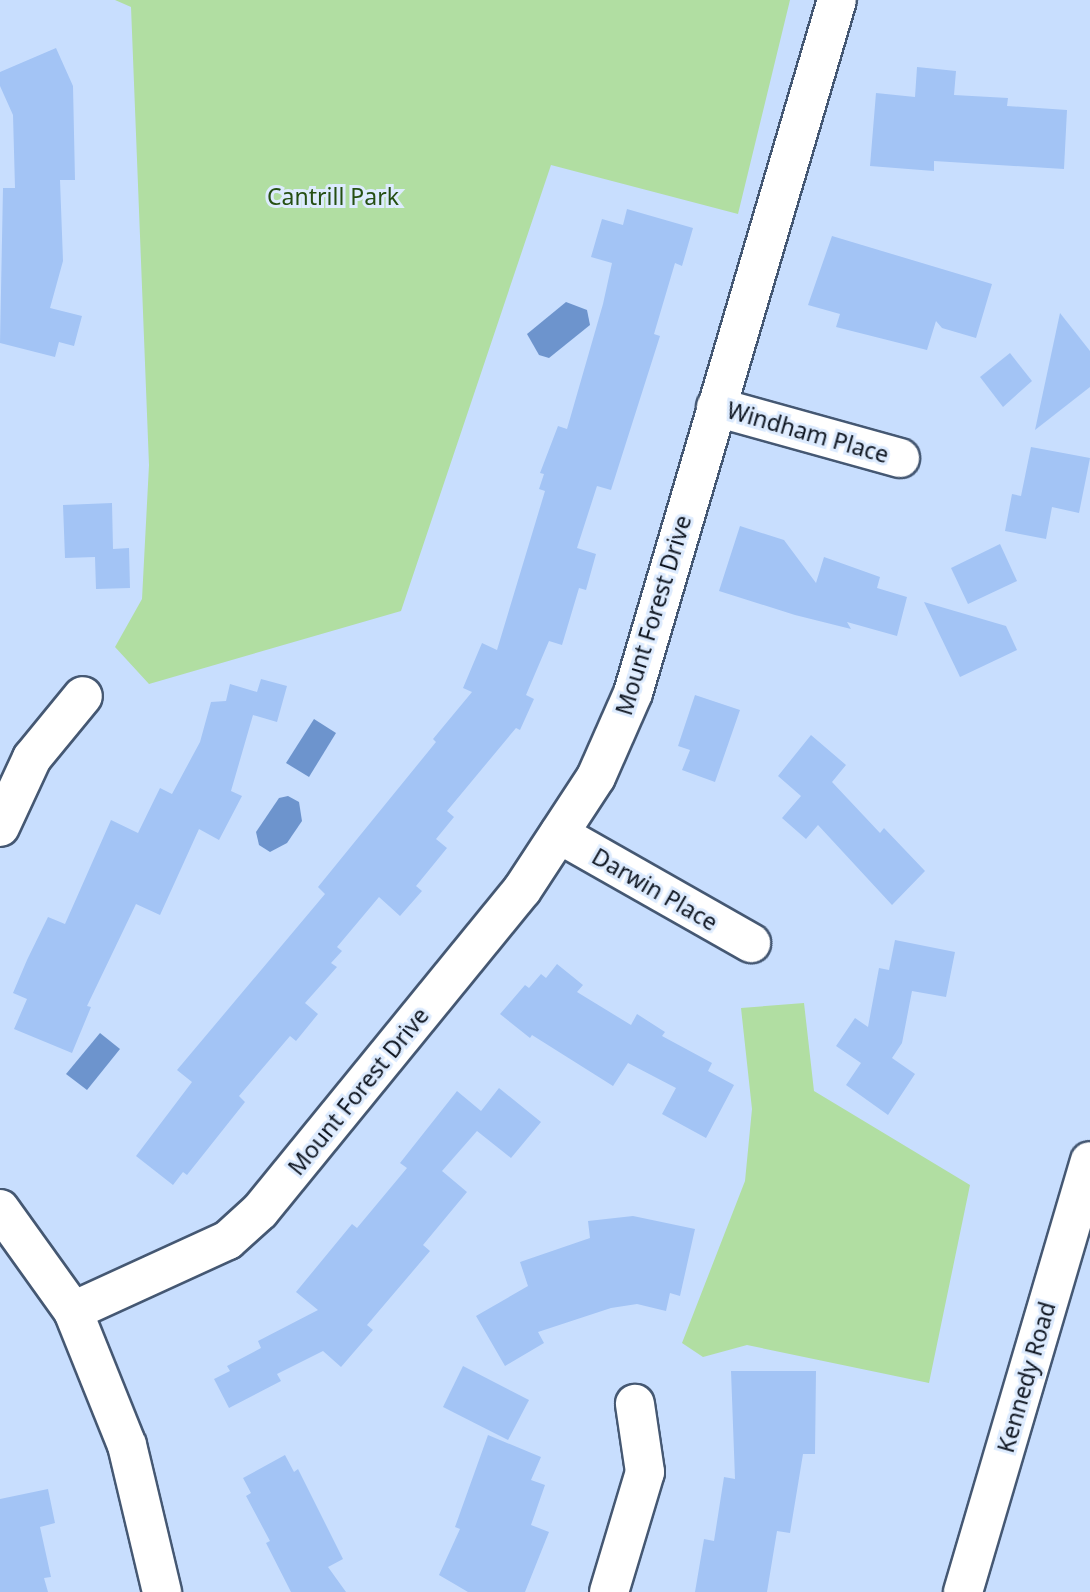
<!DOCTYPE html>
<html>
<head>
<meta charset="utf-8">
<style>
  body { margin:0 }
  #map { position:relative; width:1090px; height:1592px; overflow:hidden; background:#c8defe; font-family:"Noto Sans",sans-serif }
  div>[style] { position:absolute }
  .green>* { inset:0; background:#b1dea2 }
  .water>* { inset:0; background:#6d94cd }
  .building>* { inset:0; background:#a3c4f5 }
  .roads { filter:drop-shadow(2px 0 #455873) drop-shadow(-2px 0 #455873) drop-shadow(0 2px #455873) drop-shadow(0 -2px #455873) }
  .minor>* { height:38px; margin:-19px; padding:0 19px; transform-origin:19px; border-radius:19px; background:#fff }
  .tertiary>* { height:38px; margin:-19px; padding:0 19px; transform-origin:19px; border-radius:19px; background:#fff }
  .secondary>* { height:38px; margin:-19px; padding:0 19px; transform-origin:19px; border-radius:19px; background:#fff }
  span { translate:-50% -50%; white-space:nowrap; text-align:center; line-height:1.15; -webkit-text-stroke:6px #ddebfe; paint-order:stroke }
  .park-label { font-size:23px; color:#254f13 }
  .street-label { font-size:23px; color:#0f1621 }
</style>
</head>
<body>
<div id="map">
  <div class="green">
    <div style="clip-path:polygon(115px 0,790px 0,738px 214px,551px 165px,401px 611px,149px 684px,115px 647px,142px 599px,149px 465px,131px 7px)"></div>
    <div style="clip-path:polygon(804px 1003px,814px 1091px,970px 1185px,929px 1383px,747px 1345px,703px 1357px,682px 1343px,745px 1181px,752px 1109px,741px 1008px)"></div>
  </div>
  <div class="water">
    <div style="clip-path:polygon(566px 302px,587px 310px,590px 325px,549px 358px,539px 355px,527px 334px)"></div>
    <div style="clip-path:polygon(314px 719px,336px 733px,309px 777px,286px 763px)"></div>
    <div style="clip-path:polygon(288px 796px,299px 802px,302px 821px,287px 843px,270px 852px,259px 845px,256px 832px,279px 798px)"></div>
    <div style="clip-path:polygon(100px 1033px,120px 1049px,87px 1090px,66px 1074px)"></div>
  </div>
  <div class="building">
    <div style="clip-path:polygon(56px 48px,73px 86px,75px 180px,60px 180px,63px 261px,50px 308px,82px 316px,74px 346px,59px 342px,55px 357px,0 343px,3px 188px,15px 188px,13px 115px,0 86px,0 72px)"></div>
    <div style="clip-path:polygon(917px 67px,956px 71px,954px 95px,1008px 98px,1007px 106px,1067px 110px,1064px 169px,934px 161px,934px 171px,870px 166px,876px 93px,915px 97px)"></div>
    <div style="clip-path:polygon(627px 209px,693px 228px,682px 266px,675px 263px,654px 334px,660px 336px,611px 490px,597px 486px,577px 548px,596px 554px,586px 590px,579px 588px,562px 645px,549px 641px,526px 695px,534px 699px,520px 730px,516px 728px,447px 811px,454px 817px,436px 839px,447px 848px,416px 886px,422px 891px,400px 916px,379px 897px,337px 947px,342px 951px,331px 963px,337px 967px,305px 1003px,318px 1014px,296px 1041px,290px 1036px,239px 1096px,245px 1102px,187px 1175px,183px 1172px,173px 1185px,136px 1156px,192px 1082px,177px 1070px,325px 894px,318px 887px,436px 742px,433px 739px,472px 692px,463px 688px,482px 643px,497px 650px,545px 491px,539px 489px,544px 474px,540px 473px,558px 426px,567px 429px,603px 304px,612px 263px,591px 257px,602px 219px,623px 225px)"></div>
    <div style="clip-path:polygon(832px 236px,992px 284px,976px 338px,942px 328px,936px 321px,927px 350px,836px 327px,840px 314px,808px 305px)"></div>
    <div style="clip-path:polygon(1060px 313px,1090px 351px,1090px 387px,1035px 430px)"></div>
    <div style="clip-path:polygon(1010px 353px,1032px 381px,1003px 407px,980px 377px)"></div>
    <div style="clip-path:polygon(1031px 447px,1090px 458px,1079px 513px,1052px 507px,1046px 539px,1005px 531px,1012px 494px,1021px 496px)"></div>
    <div style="clip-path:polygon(112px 503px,113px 549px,129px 548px,130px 588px,96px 589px,95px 557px,65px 558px,63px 505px)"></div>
    <div style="clip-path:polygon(740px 526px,784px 540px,816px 583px,824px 557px,880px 577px,877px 588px,907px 597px,897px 636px,847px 622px,851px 629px,795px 615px,719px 591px)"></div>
    <div style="clip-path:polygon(1000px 544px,1017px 581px,968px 604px,951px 568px)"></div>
    <div style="clip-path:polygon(924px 602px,1006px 626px,1017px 650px,960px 677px)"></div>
    <div style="clip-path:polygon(261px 679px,287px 686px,277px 722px,253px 715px,231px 791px,242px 796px,219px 840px,199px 829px,160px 915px,136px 904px,87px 1006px,91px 1007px,72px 1053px,14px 1029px,27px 999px,13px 993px,27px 960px,48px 917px,65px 924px,111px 820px,138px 833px,160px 788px,172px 794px,200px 742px,211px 702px,226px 701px,230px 684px,257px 692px)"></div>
    <div style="clip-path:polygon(695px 695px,740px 710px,715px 782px,682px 770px,690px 750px,678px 746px)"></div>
    <div style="clip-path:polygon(811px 735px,846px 765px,832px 782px,880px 833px,884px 828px,925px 871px,892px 905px,818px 825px,806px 839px,782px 818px,801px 796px,778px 776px)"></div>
    <div style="clip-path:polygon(895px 940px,955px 952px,946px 997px,912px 991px,902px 1043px,892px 1058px,915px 1074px,888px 1115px,846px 1085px,861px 1063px,836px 1046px,855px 1018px,868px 1027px,879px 968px,889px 970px)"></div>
    <div style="clip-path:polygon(557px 964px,583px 985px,577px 992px,631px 1025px,637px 1014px,665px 1032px,662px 1036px,712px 1063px,708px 1071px,734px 1085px,706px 1138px,662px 1114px,676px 1088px,628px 1063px,613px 1086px,532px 1035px,530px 1038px,500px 1014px,525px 985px,529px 988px,541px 974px,546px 978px)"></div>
    <div style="clip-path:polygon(499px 1088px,541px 1122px,511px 1158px,477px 1131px,442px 1171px,467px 1192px,423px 1245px,430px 1251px,367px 1325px,373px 1330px,341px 1367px,323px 1351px,277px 1374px,281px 1381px,229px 1408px,214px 1379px,230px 1371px,227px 1366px,261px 1348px,258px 1341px,318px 1310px,296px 1292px,352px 1224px,357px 1228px,407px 1168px,400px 1163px,457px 1091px,481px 1111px)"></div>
    <div style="clip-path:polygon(633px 1216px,695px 1229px,680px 1296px,670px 1293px,666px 1311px,637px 1304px,611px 1308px,538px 1332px,544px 1343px,505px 1366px,476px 1316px,528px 1286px,520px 1262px,590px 1238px,588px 1221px)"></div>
    <div style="clip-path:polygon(463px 1366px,529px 1400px,508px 1440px,443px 1407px)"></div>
    <div style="clip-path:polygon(731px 1371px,816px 1371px,815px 1454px,803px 1454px,790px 1533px,777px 1531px,767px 1592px,695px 1592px,704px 1539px,714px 1541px,724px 1477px,735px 1479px)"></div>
    <div style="clip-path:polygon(488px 1435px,541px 1457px,531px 1480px,545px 1485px,531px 1525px,549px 1532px,525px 1592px,468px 1592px,439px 1575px,460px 1529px,455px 1527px)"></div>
    <div style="clip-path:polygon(285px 1455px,294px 1472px,298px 1469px,343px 1559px,328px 1567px,346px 1592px,291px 1592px,266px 1543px,270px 1541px,246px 1496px,251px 1493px,243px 1478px)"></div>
    <div style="clip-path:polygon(48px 1489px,55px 1523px,40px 1527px,51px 1577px,44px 1578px,48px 1592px,0 1592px,0 1499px)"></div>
  </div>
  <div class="roads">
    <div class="minor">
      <div style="left:716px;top:407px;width:191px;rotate:15.5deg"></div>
      <div style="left:0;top:827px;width:76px;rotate:-65.1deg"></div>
      <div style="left:32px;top:758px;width:80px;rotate:-50.6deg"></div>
      <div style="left:559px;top:834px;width:221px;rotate:29.6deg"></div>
      <div style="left:73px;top:1311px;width:170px;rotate:-24.6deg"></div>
      <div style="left:228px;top:1240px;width:43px;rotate:-42.2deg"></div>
      <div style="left:260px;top:1211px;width:414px;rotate:-50.8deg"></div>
      <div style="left:522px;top:890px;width:135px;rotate:-56.8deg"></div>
      <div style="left:596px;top:777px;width:92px;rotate:-66.2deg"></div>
      <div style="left:633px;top:693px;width:722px;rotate:-73.6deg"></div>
      <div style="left:609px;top:1592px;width:125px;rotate:-73.3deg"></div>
      <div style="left:645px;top:1472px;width:69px;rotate:-98.4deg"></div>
    </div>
    <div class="tertiary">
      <div style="left:0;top:1209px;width:125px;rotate:54.4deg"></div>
      <div style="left:73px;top:1311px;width:144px;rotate:68.1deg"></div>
      <div style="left:127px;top:1445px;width:151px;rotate:76.6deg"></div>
    </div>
    <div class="secondary">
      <div style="left:963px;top:1592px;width:449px;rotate:-73.6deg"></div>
    </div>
  </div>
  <div class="park-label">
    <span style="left:333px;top:196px">Cantrill Park</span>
  </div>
  <div class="street-label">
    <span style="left:808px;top:432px;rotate:16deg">Windham Place</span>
    <span style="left:653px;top:615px;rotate:-73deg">Mount Forest Drive</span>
    <span style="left:655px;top:889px;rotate:30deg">Darwin Place</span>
    <span style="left:358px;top:1091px;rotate:-51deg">Mount Forest Drive</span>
    <span style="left:1026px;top:1377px;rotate:-74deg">Kennedy Road</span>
  </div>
</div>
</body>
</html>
